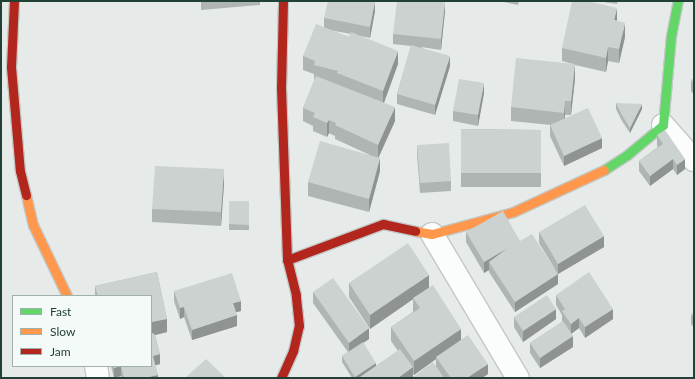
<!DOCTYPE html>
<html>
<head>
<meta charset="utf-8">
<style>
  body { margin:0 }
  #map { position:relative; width:695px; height:379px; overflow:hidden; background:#e6ebe9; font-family:Lato,sans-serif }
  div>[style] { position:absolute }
  .roads { filter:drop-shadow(1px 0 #c3c8c6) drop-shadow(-1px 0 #c3c8c6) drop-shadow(0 1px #c3c8c6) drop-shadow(0 -1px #c3c8c6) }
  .street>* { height:22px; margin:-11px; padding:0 11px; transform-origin:11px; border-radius:11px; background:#fbfcfc }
  .fast>* { height:9px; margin:-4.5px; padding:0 4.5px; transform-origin:4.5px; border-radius:4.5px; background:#63d668 }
  .slow>* { height:9px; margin:-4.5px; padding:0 4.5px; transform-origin:4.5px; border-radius:4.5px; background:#ff974d }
  .jam>* { height:9px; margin:-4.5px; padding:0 4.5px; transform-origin:4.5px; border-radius:4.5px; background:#b3261e }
  .wall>* { inset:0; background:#afb5b3 }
  .shaded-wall>* { inset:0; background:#8f9392 }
  .building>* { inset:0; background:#ccd2d0 }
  span { translate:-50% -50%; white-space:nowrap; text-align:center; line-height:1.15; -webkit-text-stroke:3px #f4faf7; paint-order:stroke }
  .frame { position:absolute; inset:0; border:2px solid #214137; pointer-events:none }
  .legend { position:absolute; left:12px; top:295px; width:140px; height:72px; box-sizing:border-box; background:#f4faf7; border:1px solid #a0b0aa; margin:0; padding:5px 7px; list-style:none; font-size:12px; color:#214137 }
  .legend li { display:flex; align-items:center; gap:8px; height:20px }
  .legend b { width:20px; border:1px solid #a0b0aa }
</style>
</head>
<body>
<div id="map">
  <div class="roads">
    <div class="street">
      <div style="left:663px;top:125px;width:47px;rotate:48.5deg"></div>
      <div style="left:432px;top:234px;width:168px;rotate:59.2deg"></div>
      <div style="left:96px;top:366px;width:12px;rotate:81deg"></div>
    </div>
    <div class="fast">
      <div style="left:604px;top:170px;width:27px;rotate:-33deg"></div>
      <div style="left:627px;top:155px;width:47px;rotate:-39.8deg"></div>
      <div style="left:663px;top:125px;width:89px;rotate:-84.9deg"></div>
      <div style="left:671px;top:36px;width:36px;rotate:-79deg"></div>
    </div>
    <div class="slow">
      <div style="left:26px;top:195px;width:31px;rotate:77deg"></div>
      <div style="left:33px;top:225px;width:79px;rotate:64.4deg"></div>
      <div style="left:415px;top:231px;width:17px;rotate:10deg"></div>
      <div style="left:432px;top:234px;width:84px;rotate:-15.2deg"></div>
      <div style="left:513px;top:212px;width:100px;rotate:-24.8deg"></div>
    </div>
    <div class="jam">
      <div style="left:14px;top:1px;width:66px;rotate:92.6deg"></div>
      <div style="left:11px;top:67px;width:104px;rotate:85.1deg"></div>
      <div style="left:20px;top:171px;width:25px;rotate:76deg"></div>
      <div style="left:283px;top:1px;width:86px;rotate:91.3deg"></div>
      <div style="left:281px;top:87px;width:173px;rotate:88deg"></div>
      <div style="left:281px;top:378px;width:30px;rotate:-66deg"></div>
      <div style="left:293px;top:351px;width:26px;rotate:-77deg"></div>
      <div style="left:299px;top:326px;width:31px;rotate:-96deg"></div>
      <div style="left:296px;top:295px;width:36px;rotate:-104deg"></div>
      <div style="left:287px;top:260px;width:103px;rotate:-20.6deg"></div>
      <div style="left:383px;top:224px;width:33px;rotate:12deg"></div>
    </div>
  </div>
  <div class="wall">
    <div style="clip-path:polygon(201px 1px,260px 1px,260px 5px,201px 10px)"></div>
    <div style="clip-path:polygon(499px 1px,519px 1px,518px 5px)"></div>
    <div style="clip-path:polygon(596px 1px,618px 1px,617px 4px)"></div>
    <div style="clip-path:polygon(evenodd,375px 11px,370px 38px,361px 36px,398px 64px,384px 103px,395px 121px,379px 157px,380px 171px,369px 212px,308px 196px,308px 182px,370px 155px,335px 139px,335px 136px,329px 133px,327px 137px,313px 131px,313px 126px,303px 121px,303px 108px,315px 79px,314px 79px,314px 74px,303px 70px,303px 56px,324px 27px,324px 18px,375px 11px,329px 30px,351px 34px,349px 37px,329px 30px)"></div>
    <div style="clip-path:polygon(445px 11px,441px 50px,421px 47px,450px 66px,435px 115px,397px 104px,397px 94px,411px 46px,393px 44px,393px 34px)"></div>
    <div style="clip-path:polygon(617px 21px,625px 37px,619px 63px,608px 61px,606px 72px,575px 65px,575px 78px,571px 115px,565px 115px,565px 118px,602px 148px,564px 166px,550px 136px,550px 125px,551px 125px,511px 121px,511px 107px,573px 64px,562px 61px,562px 48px)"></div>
    <div style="clip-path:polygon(694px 79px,694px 95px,691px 91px,691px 80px)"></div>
    <div style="clip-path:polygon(484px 93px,478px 126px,453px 121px,453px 111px)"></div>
    <div style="clip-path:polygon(616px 103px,642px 109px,630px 133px,622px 121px,616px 109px)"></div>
    <div style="clip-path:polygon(461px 129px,541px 130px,541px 187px,461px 187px)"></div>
    <div style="clip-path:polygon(657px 135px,685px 169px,677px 175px,673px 169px,650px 186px,639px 171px,639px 161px,658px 147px,657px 146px)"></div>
    <div style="clip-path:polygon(417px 145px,451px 181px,451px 191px,420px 193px,417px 155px)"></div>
    <div style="clip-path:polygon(224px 183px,221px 226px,152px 222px,152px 209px)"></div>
    <div style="clip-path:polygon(229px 201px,249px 201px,249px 230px,229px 230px)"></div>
    <div style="clip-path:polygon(466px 232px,520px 241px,555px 269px,539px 243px,539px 232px,604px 247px,558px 274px,558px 284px,515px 312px,489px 272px,489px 270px,484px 273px,466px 242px)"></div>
    <div style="clip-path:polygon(157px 272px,167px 319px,167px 332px,155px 335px,160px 354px,160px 364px,155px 365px,158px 375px,158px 378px,121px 378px,121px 376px,114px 378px,111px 366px,151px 366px,151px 296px,95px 296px,95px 286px)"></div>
    <div style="clip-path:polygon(evenodd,349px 283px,429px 288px,461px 339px,488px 374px,482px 378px,352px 378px,342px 362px,342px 356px,348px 352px,313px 303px,313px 292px,369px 339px,363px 343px,376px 366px,398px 351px,391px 341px,391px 327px,413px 312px,413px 299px,370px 329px,349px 297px,349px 283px,436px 359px,436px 367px,413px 377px,413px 374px,414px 375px,436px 359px)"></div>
    <div style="clip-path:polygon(174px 291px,241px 311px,236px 312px,237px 326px,192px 340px,184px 317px,180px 319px,174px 301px)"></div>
    <div style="clip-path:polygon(556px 295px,613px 319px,585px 338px,579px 328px,571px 334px,573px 347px,540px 368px,530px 353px,530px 343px,562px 322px,562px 315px,556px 305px)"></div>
    <div style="clip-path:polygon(694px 312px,694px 328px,691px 324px,691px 314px)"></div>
    <div style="clip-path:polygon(514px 317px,556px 319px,523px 342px,514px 327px)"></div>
  </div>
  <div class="shaded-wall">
    <div style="clip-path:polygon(375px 1px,375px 11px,370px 38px,370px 27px)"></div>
    <div style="clip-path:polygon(445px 1px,445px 11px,441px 50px,441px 39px)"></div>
    <div style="clip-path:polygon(617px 8px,617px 21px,614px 20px)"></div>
    <div style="clip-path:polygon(625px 23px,625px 37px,619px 63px,619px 49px)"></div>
    <div style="clip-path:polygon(608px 47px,608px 61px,606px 72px,606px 58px)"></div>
    <div style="clip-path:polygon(398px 51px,398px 64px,383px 105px,383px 91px)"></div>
    <div style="clip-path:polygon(450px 56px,450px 66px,435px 115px,435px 105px)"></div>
    <div style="clip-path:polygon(575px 64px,575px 78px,571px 115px,571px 101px)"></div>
    <div style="clip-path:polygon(484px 83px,484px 93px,478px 126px,478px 115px)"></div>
    <div style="clip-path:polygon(565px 101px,565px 115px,564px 126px,564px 113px)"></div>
    <div style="clip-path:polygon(642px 104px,642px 109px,630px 133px,630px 128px)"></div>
    <div style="clip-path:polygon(395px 107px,395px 121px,378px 158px,378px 145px)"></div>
    <div style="clip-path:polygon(329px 120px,329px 133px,327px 137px,327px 123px)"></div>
    <div style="clip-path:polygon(602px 138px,602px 148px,564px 166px,564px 156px)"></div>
    <div style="clip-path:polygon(380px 158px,380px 171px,369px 212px,369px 199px)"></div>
    <div style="clip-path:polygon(673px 159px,673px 169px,650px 186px,650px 176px)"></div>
    <div style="clip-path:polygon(685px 159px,685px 169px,677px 175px,677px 165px)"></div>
    <div style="clip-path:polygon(224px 169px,224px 183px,221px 226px,221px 212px)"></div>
    <div style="clip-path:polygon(604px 236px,604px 247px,558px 274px,558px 284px,515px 312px,515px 302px,558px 274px,558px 264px)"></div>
    <div style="clip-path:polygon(508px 248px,489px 262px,489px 270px,484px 273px,484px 262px)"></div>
    <div style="clip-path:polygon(429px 275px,429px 288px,370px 329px,370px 315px)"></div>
    <div style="clip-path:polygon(241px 301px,241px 311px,233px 313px,233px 303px)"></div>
    <div style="clip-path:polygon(184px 307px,184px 317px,180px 319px,180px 308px)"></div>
    <div style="clip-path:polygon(556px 309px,556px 319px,523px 342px,523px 331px)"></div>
    <div style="clip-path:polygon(613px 309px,613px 319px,585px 338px,585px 327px)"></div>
    <div style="clip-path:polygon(237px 315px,237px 326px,192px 340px,192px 330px)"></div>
    <div style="clip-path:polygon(579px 318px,579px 328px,571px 334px,571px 324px)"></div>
    <div style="clip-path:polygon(167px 319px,167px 332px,151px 336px,151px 322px)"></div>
    <div style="clip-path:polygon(369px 328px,369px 339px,349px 353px,349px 343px)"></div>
    <div style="clip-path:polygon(461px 329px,461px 342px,436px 357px,436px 359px,414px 375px,414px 361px)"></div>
    <div style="clip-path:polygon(573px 336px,573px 347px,540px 368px,540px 358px)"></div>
    <div style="clip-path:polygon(160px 354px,160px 364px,153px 366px,153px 356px)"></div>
    <div style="clip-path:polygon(376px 363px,376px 369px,360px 377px,360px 378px,355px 378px,355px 377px)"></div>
    <div style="clip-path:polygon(488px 364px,488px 374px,482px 378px,467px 378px)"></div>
    <div style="clip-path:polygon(121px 366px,121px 376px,114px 378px,114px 368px)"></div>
    <div style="clip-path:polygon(413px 367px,413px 378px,398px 378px)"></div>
    <div style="clip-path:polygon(158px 375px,158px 378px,144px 378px)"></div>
  </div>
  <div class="building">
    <div style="clip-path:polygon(328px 1px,375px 1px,370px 27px,324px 18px)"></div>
    <div style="clip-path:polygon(397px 1px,445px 1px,441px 39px,393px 34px)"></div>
    <div style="clip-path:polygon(572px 1px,587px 1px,617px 8px,614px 20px,625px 23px,619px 49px,608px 47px,606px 58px,562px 48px)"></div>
    <div style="clip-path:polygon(316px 24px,349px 37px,351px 32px,398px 51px,383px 91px,337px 73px,338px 71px,314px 65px,315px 61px,303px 56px)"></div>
    <div style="clip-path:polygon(411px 45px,450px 56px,435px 105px,397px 94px)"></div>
    <div style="clip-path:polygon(516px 58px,575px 64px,571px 101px,565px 101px,564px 113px,511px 107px)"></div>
    <div style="clip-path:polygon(316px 76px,395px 107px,378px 145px,335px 125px,336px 123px,329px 120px,327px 123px,313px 117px,315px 113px,303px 108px)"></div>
    <div style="clip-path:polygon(459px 79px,484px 83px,478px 115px,453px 111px)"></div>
    <div style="clip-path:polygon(694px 79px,694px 84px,691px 80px)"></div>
    <div style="clip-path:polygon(616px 103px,642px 104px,630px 128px,622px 115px)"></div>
    <div style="clip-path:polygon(588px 108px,602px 138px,564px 156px,550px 125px)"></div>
    <div style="clip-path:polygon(461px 129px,541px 130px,541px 173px,461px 173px)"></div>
    <div style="clip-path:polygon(665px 130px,685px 159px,677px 165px,673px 159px,650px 176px,639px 161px,663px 144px,657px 135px)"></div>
    <div style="clip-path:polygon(320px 141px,380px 158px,369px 199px,308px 182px)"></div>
    <div style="clip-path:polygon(449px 143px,451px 181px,420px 183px,417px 145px)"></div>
    <div style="clip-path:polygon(155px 166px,224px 169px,221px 212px,152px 209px)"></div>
    <div style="clip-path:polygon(229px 201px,249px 201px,249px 225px,229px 224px)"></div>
    <div style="clip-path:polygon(585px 205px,604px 236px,558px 264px,539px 232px)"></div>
    <div style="clip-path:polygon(503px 211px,520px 241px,532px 234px,558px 274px,515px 302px,489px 262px,508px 248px,484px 262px,466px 232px)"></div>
    <div style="clip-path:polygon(408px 243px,429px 275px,370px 315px,349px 283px)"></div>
    <div style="clip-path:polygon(157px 272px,167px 319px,151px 322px,151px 296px,98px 296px,95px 286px)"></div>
    <div style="clip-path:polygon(589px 272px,613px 309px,585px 327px,579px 318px,571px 324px,562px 311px,565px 309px,556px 295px)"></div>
    <div style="clip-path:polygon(232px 273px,241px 301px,233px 303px,237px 315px,192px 330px,184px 307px,180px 308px,174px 291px)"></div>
    <div style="clip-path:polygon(333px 278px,369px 328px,349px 343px,313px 292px)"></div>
    <div style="clip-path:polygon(433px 285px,461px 329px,414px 361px,391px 327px,420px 308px,413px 298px)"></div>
    <div style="clip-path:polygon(547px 295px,556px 309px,523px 331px,514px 317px)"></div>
    <div style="clip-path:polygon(694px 312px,694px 318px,691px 314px)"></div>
    <div style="clip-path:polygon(563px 321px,573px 336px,540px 358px,530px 343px)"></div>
    <div style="clip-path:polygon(154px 333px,160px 354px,153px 356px,158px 375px,144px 378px,124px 378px,121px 366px,114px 368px,114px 366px,151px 366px,151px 334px)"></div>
    <div style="clip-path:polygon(468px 335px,488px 364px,467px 378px,462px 378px,461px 376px,459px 378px,451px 378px,436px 357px)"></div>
    <div style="clip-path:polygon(363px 342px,376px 363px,355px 377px,342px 356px)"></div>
    <div style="clip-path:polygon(400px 349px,413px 367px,398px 378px,360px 378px,360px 377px)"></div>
    <div style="clip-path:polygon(206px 359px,226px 378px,185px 378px)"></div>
    <div style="clip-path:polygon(433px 362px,444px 378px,412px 378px)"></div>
  </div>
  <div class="frame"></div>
  <ul class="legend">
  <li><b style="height:5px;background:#63d668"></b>Fast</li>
  <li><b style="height:5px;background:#ff974d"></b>Slow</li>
  <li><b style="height:5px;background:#b3261e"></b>Jam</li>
  </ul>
</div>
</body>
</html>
